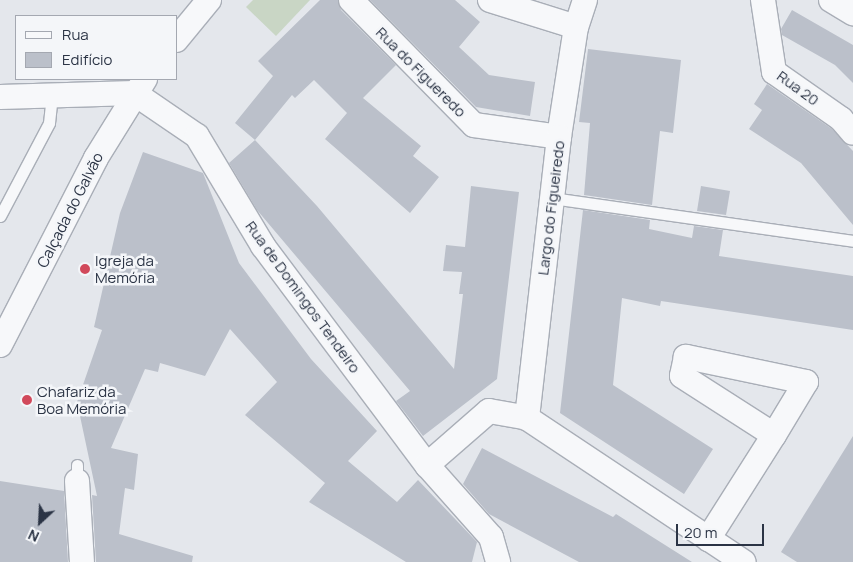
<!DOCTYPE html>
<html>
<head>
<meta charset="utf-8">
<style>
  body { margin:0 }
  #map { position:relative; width:853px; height:562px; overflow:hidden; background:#e4e7ec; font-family:Manrope,sans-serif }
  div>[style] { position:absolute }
  .green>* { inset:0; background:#c9d6c5 }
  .building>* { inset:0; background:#bbc0ca }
  .roads { filter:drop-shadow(1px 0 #a9aeb7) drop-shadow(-1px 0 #a9aeb7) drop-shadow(0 1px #a9aeb7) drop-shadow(0 -1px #a9aeb7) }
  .lane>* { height:11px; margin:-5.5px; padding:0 5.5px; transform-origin:5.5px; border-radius:5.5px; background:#f7f8fa }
  .street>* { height:24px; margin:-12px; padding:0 12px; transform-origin:12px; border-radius:12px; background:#f7f8fa }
  .dots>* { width:14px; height:14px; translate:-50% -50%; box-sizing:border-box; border:2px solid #f4f6f9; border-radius:50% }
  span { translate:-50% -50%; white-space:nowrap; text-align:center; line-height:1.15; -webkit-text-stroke:5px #f4f6f9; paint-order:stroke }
  .street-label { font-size:15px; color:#2b3445 }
  .poi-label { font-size:15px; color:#2b3445 }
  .left { translate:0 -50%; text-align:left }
  .legend { position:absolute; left:15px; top:15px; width:162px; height:65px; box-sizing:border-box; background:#f4f6f9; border:1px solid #a4a8b1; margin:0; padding:6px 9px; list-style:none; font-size:15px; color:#2b3445 }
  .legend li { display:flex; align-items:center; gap:10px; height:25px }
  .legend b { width:25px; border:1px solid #a4a8b1 }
  .north { position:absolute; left:15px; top:497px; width:50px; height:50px; -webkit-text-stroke:4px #f4f6f9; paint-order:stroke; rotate:205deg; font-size:14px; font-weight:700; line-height:20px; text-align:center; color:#2b3445 }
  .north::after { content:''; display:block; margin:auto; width:18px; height:22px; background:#2b3445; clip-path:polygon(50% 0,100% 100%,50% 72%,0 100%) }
  .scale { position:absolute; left:676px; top:524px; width:88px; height:22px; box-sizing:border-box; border:2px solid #2b3445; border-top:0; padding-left:6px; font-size:15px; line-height:18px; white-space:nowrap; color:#2b3445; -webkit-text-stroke:4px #f4f6f9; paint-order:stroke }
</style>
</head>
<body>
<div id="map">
  <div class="green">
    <div style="clip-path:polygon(253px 0,310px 0,276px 36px,246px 7px)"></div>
  </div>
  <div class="building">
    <div style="clip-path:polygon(320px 0,338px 0,341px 10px,396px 65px,363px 98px,421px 146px,413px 156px,439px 177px,410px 213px,325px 139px,347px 113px,314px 80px,295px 98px,292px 95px,255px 140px,235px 123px,273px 76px,258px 61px)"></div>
    <div style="clip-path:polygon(370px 0,455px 0,480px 22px,459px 47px,489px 75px,535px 82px,530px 116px,476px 107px)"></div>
    <div style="clip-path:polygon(792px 10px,853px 45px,853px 83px,835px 65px,782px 35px,781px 29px)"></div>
    <div style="clip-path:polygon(588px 49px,681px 60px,673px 133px,660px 131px,652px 205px,584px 195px,590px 123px,579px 122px)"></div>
    <div style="clip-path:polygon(767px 84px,832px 129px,853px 151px,853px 225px,801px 163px,749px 129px,762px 110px,754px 104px)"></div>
    <div style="clip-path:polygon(255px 140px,317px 206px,454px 369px,463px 294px,459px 294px,462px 272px,443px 271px,446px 245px,465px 247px,471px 186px,519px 192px,497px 379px,423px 436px,396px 401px,410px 391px,257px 210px,229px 163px)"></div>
    <div style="clip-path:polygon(143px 152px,203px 173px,239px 263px,311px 359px,377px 431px,348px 461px,397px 502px,418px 480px,477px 542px,472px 562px,406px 562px,309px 502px,325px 483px,245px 415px,277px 382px,230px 329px,205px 376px,160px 363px,158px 372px,145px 369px,111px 448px,138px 454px,134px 490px,125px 488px,119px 534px,193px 556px,192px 562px,96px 562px,92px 495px,97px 496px,77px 402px,102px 330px,94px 327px,120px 213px)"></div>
    <div style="clip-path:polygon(701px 186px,730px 191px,726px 215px,697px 211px)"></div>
    <div style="clip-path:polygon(583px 210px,650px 220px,649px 229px,692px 238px,694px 226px,723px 230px,719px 256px,853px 276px,853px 330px,661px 301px,660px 306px,622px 298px,613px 385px,713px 449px,684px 494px,560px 413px)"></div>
    <div style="clip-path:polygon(853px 436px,853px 562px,797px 562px,781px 552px)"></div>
    <div style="clip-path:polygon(482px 448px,613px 517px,616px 514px,692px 562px,579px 562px,489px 514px,463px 484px)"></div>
    <div style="clip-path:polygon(0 481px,64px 491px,68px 562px,0 562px)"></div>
  </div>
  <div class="roads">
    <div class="lane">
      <div style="left:552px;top:198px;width:304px;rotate:8.1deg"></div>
      <div style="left:0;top:216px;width:105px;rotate:-62.2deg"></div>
      <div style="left:49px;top:123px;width:27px;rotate:-84deg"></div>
      <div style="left:77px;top:465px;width:16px;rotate:90deg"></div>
    </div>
    <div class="street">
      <div style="left:351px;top:0;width:175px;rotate:45.5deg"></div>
      <div style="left:474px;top:125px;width:86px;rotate:8deg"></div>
      <div style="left:490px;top:0;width:90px;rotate:17.4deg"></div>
      <div style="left:585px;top:0;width:28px;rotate:108deg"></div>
      <div style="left:576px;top:27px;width:111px;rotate:98.8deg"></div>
      <div style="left:559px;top:137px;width:283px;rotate:96.5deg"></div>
      <div style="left:527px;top:418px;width:260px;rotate:33.6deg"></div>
      <div style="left:763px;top:0;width:73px;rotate:81.3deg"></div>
      <div style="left:774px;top:72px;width:82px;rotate:35deg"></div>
      <div style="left:841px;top:119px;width:18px;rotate:49deg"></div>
      <div style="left:831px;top:0;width:26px;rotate:31deg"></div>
      <div style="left:176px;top:40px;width:52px;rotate:-50.5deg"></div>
      <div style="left:134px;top:93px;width:76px;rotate:34.3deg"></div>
      <div style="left:197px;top:136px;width:128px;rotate:59deg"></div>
      <div style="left:263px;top:246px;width:274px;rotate:53.2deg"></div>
      <div style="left:427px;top:465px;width:96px;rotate:48.4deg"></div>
      <div style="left:491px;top:537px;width:26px;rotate:74deg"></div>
      <div style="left:0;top:97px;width:134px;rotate:-1.7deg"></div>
      <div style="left:0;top:345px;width:210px;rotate:-62.8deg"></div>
      <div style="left:96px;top:158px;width:93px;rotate:-58.2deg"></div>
      <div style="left:427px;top:465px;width:82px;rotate:-41.1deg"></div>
      <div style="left:489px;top:411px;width:39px;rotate:10deg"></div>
      <div style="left:77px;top:481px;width:81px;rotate:86.5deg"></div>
      <div style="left:708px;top:539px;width:123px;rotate:-57.6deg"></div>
      <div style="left:774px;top:435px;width:62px;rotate:-58.9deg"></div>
      <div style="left:806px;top:382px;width:123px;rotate:-168.2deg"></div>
      <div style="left:686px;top:357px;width:19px;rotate:102deg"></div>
      <div style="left:682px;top:376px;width:109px;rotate:32.7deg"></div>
    </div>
  </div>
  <div class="dots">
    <div style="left:85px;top:269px;background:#d1495b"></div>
    <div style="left:27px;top:400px;background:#d1495b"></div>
  </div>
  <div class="street-label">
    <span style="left:421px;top:72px;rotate:45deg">Rua do Figueredo</span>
    <span style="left:798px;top:88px;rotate:36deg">Rua 20</span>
    <span style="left:551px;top:208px;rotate:-83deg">Largo do Figueiredo</span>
    <span style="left:70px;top:210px;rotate:-63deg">Calçada do Galvão</span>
    <span style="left:303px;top:297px;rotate:54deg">Rua de Domingos Tendeiro</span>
  </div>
  <div class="poi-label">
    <span class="left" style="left:95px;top:269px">Igreja da<br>Memória</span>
    <span class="left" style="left:37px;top:400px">Chafariz da<br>Boa Memória</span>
  </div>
  <ul class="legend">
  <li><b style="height:6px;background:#f7f8fa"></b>Rua</li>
  <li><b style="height:14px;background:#bbc0ca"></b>Edifício</li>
  </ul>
  <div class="north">N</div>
  <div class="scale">20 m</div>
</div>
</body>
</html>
